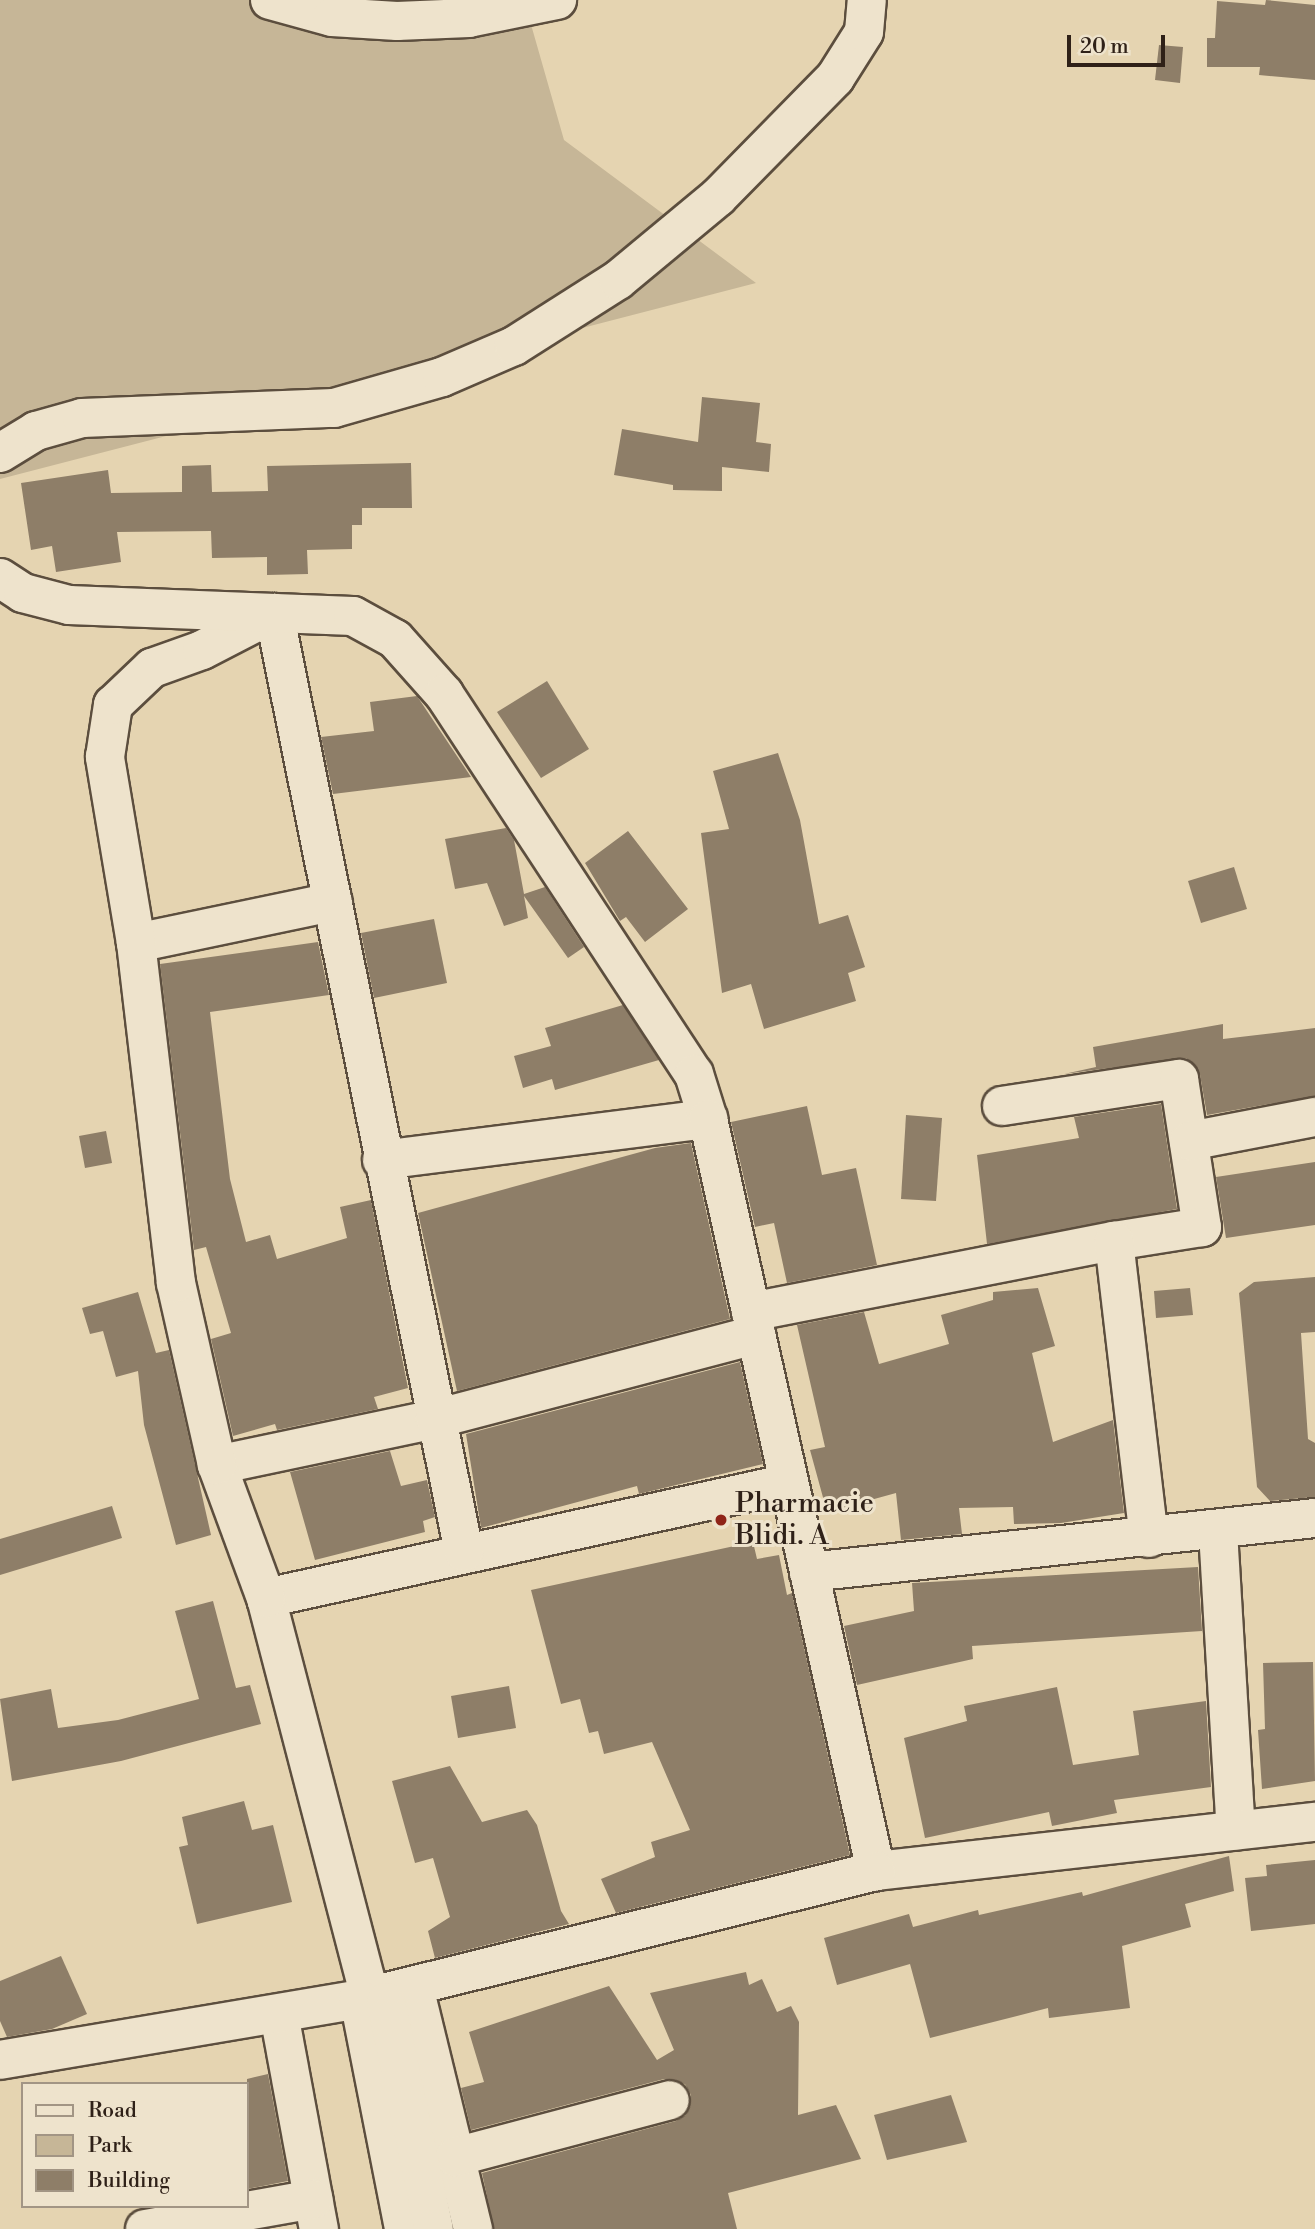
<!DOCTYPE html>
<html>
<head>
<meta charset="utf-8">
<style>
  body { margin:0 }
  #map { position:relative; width:1315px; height:2229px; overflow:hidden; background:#e5d4b1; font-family:"Libre Bodoni",serif }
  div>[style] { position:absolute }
  .green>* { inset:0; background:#c6b697 }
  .building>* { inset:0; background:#8e7e68 }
  .roads { filter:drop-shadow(2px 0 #5c4e3e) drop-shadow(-2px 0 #5c4e3e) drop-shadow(0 2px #5c4e3e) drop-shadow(0 -2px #5c4e3e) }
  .minor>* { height:38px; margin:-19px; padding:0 19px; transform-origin:19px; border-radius:19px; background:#eee3cc }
  .tertiary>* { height:38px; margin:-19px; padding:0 19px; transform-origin:19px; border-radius:19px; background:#eee3cc }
  .secondary>* { height:38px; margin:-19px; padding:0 19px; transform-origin:19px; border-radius:19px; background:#eee3cc }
  .dots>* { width:19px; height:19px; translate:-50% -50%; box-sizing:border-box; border:4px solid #eee3cc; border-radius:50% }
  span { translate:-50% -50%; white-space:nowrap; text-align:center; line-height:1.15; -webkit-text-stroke:6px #eee3cc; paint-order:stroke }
  .poi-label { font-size:28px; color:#2f2118 }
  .left { translate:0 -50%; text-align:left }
  .legend { position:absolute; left:21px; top:2082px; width:228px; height:126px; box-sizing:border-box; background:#eee3cc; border:2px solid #a29584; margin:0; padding:9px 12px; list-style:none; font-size:21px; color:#2f2118 }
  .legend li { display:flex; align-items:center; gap:14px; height:35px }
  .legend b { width:35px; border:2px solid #a29584 }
  .scale { position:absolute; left:1067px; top:35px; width:98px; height:32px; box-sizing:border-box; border:4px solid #2f2118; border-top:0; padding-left:9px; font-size:21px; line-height:24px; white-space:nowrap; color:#2f2118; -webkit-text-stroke:5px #eee3cc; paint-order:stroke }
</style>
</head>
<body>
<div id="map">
  <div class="green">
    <div style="clip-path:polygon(0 0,524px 0,564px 140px,756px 283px,0 479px)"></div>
  </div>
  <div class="building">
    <div style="clip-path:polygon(1266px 0,1315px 5px,1315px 80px,1259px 75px,1260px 67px,1207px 67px,1207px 38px,1215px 38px,1217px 1px,1265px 5px)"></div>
    <div style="clip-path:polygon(1159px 45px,1183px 47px,1180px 83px,1155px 80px)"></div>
    <div style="clip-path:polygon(702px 397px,760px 403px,756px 442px,771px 444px,769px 472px,722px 467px,722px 491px,673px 490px,673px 485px,614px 475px,622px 429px,698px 442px)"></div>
    <div style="clip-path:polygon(411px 463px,412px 508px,362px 508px,362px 525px,352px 525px,352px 549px,307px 550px,308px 574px,267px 575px,267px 557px,212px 558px,211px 531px,117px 532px,121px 562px,56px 572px,52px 546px,31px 550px,21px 483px,108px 470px,111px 493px,182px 492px,182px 466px,211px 465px,212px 492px,268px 491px,267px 466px)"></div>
    <div style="clip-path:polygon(547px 681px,589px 749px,541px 778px,497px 712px)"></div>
    <div style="clip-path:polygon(417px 696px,471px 777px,333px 794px,321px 737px,374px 731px,370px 702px)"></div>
    <div style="clip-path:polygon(778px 753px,800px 820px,819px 924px,848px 915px,865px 967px,848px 973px,856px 1001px,764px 1029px,751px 984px,722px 993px,701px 833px,729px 829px,713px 771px)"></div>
    <div style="clip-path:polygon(506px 828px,514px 840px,524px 894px,545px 887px,584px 947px,568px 958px,524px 896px,528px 918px,504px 926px,487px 883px,455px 889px,445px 839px)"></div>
    <div style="clip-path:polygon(628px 831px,688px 909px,645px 942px,626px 917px,620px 921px,585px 863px)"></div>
    <div style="clip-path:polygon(1234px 867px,1247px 909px,1201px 923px,1188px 881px)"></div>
    <div style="clip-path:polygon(434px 919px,447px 983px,374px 998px,361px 933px)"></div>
    <div style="clip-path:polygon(318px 942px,329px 995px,210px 1012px,230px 1179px,246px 1242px,270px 1235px,277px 1259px,347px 1238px,340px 1207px,371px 1200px,408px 1388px,374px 1397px,378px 1409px,277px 1430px,275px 1424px,233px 1436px,211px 1339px,231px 1333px,206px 1247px,194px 1250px,160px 964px)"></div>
    <div style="clip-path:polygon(623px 1005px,659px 1060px,555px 1090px,552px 1079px,523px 1088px,514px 1056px,551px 1046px,545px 1028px)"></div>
    <div style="clip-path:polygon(1223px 1024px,1223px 1039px,1315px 1028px,1315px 1096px,1207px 1115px,1200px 1075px,1186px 1058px,1064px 1074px,1096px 1067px,1093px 1047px)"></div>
    <div style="clip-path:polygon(1161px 1104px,1177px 1209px,987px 1244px,977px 1155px,1079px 1138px,1074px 1117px)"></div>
    <div style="clip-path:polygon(807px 1106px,822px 1175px,856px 1168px,877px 1265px,787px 1283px,774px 1223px,755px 1227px,731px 1122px)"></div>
    <div style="clip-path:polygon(906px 1115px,942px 1118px,936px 1201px,901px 1199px)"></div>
    <div style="clip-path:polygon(106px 1131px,112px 1163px,85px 1168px,79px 1136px)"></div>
    <div style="clip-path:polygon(691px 1143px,730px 1319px,457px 1391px,418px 1213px,655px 1148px)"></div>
    <div style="clip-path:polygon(1315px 1162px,1315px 1225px,1226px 1238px,1216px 1177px)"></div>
    <div style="clip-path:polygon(1315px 1277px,1315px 1332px,1301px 1333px,1308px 1439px,1315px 1443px,1315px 1497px,1270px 1501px,1257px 1487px,1239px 1293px,1254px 1282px)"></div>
    <div style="clip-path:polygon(1038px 1288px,1055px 1346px,1032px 1353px,1053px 1442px,1113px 1420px,1124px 1513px,1061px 1523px,1014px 1524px,1013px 1507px,959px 1508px,962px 1534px,901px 1540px,896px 1493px,827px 1512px,810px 1450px,825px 1447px,797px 1325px,864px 1312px,879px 1364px,949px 1344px,941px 1315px,993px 1300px,993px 1292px)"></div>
    <div style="clip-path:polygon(1190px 1288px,1193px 1315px,1156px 1318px,1154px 1291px)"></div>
    <div style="clip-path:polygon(138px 1292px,156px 1353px,169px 1350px,211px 1535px,176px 1545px,144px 1425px,138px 1371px,116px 1377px,103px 1331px,90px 1334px,82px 1308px)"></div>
    <div style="clip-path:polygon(740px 1362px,763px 1464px,639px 1494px,637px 1486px,481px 1528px,466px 1434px)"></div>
    <div style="clip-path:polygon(390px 1451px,401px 1486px,427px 1480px,435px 1517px,423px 1521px,425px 1532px,315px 1560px,290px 1472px)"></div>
    <div style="clip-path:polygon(112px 1506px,122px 1538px,0 1575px,0 1539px)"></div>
    <div style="clip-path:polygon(753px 1542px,757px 1559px,779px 1555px,787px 1595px,792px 1593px,850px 1855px,616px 1913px,601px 1879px,655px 1857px,651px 1842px,690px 1830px,652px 1742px,604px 1754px,598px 1731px,589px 1733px,580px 1699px,561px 1704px,531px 1590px)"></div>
    <div style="clip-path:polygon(1198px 1567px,1202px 1631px,972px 1646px,973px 1659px,857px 1685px,844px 1626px,914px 1611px,912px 1583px)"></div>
    <div style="clip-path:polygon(213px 1601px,236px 1688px,250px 1685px,261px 1724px,121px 1761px,12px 1781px,0 1699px,51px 1689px,58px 1728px,118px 1720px,199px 1699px,175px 1611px)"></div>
    <div style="clip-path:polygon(1313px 1662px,1315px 1781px,1262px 1789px,1258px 1730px,1265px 1729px,1263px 1663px)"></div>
    <div style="clip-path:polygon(509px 1686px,516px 1728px,458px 1738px,451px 1696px)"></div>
    <div style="clip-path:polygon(1057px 1687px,1073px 1765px,1139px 1755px,1133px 1711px,1206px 1701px,1211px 1787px,1114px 1800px,1117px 1813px,1052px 1826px,1049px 1812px,925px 1838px,904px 1738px,967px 1721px,964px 1706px)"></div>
    <div style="clip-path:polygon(450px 1766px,482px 1822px,527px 1810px,537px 1825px,561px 1911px,569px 1924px,435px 1958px,428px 1931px,450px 1917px,433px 1858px,415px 1863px,392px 1781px)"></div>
    <div style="clip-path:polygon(244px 1801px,252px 1830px,273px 1825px,292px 1902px,197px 1924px,179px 1847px,188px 1845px,182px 1817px)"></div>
    <div style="clip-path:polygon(1229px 1856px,1234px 1891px,1185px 1904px,1191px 1927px,1122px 1946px,1130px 2008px,1049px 2018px,1048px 2008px,930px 2038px,910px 1964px,837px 1985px,824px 1938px,909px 1914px,913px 1927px,978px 1910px,979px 1915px,1082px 1892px,1083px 1896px)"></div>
    <div style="clip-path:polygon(1315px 1860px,1315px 1924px,1251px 1931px,1245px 1878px,1267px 1876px,1266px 1865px)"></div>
    <div style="clip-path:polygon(61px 1956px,87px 2014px,52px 2029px,7px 2037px,0 2021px,0 1981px)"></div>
    <div style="clip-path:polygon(746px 1972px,749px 1985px,762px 1979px,777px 2012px,791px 2006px,799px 2022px,798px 2115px,836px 2105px,861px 2159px,728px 2193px,737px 2229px,494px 2229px,482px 2173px,676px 2121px,686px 2115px,691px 2095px,685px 2084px,664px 2079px,471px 2130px,461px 2088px,484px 2082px,469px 2032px,609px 1986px,657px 2060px,674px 2050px,650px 1993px)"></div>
    <div style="clip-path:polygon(268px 2074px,288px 2181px,247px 2189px,247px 2079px)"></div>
    <div style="clip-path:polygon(951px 2095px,967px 2142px,887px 2160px,874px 2115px)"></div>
  </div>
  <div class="roads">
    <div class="minor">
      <div style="left:136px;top:943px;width:201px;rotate:-11.8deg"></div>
      <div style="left:1002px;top:1106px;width:179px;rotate:-8.7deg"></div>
      <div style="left:1179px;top:1079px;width:150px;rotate:81.2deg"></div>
      <div style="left:1202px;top:1227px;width:89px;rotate:171deg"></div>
      <div style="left:1189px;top:1141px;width:128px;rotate:-10.8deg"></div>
      <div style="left:382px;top:1160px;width:329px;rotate:-7.2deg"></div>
      <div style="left:751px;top:1312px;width:370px;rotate:-11.1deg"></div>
      <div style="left:1114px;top:1241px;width:299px;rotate:83.3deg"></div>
      <div style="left:217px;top:1465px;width:223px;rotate:-11.9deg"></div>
      <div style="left:435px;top:1419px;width:332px;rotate:-14.7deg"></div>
      <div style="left:1218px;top:1531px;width:300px;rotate:86.6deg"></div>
      <div style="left:809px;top:1572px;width:509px;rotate:-6.09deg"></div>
      <div style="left:266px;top:1598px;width:535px;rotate:-12.4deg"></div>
      <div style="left:414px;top:1987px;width:249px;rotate:76.3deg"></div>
      <div style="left:370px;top:1997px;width:412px;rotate:-104.6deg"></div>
      <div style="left:266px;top:1598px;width:142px;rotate:-110.2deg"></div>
      <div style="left:217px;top:1465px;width:187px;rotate:-102.7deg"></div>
      <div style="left:176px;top:1283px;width:342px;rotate:-96.7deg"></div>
      <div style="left:136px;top:943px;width:189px;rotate:-99.5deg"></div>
      <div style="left:105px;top:757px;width:53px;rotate:-81.3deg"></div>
      <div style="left:113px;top:705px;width:54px;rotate:-43.5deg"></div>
      <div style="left:152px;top:668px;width:53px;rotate:-19.8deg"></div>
      <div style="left:202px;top:650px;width:81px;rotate:-27.2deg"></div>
      <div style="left:274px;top:613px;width:958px;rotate:78.56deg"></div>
      <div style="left:279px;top:2014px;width:219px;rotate:79.5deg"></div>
      <div style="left:0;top:2060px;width:364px;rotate:-9.6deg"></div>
      <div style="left:455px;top:2157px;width:222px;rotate:-14.8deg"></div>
      <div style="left:145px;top:2229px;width:171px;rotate:-10.1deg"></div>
    </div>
    <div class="tertiary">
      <div style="left:876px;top:1871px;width:442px;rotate:-6.4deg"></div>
    </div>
    <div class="secondary">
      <div style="left:270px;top:0;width:64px;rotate:15.3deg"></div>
      <div style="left:332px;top:17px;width:65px;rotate:3.5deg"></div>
      <div style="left:397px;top:21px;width:72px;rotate:-2.4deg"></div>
      <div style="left:469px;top:18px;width:90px;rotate:-11.6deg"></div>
      <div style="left:0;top:453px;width:42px;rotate:-31.4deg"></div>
      <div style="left:36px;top:431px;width:48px;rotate:-15.8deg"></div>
      <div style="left:82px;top:418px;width:252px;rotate:-2.3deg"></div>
      <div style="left:334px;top:408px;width:112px;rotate:-16deg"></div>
      <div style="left:442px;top:377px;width:78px;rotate:-23.3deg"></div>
      <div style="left:514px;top:346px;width:123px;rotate:-32.4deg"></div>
      <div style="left:618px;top:280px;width:130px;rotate:-39.7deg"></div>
      <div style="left:718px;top:197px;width:167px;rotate:-45.5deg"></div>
      <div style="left:835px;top:78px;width:54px;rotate:-57.8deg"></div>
      <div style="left:864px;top:32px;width:32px;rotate:-85deg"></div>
      <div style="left:0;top:578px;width:27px;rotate:33deg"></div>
      <div style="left:23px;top:593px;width:48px;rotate:14.6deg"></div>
      <div style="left:69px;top:605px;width:284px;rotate:2.2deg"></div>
      <div style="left:353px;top:616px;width:48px;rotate:28.7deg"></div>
      <div style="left:395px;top:639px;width:74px;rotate:48.3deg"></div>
      <div style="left:444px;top:694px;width:455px;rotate:56.7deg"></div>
      <div style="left:694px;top:1074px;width:47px;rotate:72.7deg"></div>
      <div style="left:708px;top:1119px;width:771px;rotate:77.41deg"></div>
      <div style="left:876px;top:1871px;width:533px;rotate:166.09deg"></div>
      <div style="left:359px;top:1999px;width:234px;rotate:78.9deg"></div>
      <div style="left:386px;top:2002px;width:232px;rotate:78.1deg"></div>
    </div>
  </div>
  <div class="dots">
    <div style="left:721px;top:1520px;background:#8f2418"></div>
  </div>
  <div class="poi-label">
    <span class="left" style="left:735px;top:1520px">Pharmacie<br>Blidi. A</span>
  </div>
  <ul class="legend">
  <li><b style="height:9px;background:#eee3cc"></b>Road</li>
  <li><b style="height:19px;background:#c6b697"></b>Park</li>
  <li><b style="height:19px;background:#8e7e68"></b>Building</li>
  </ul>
  <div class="scale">20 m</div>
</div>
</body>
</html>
